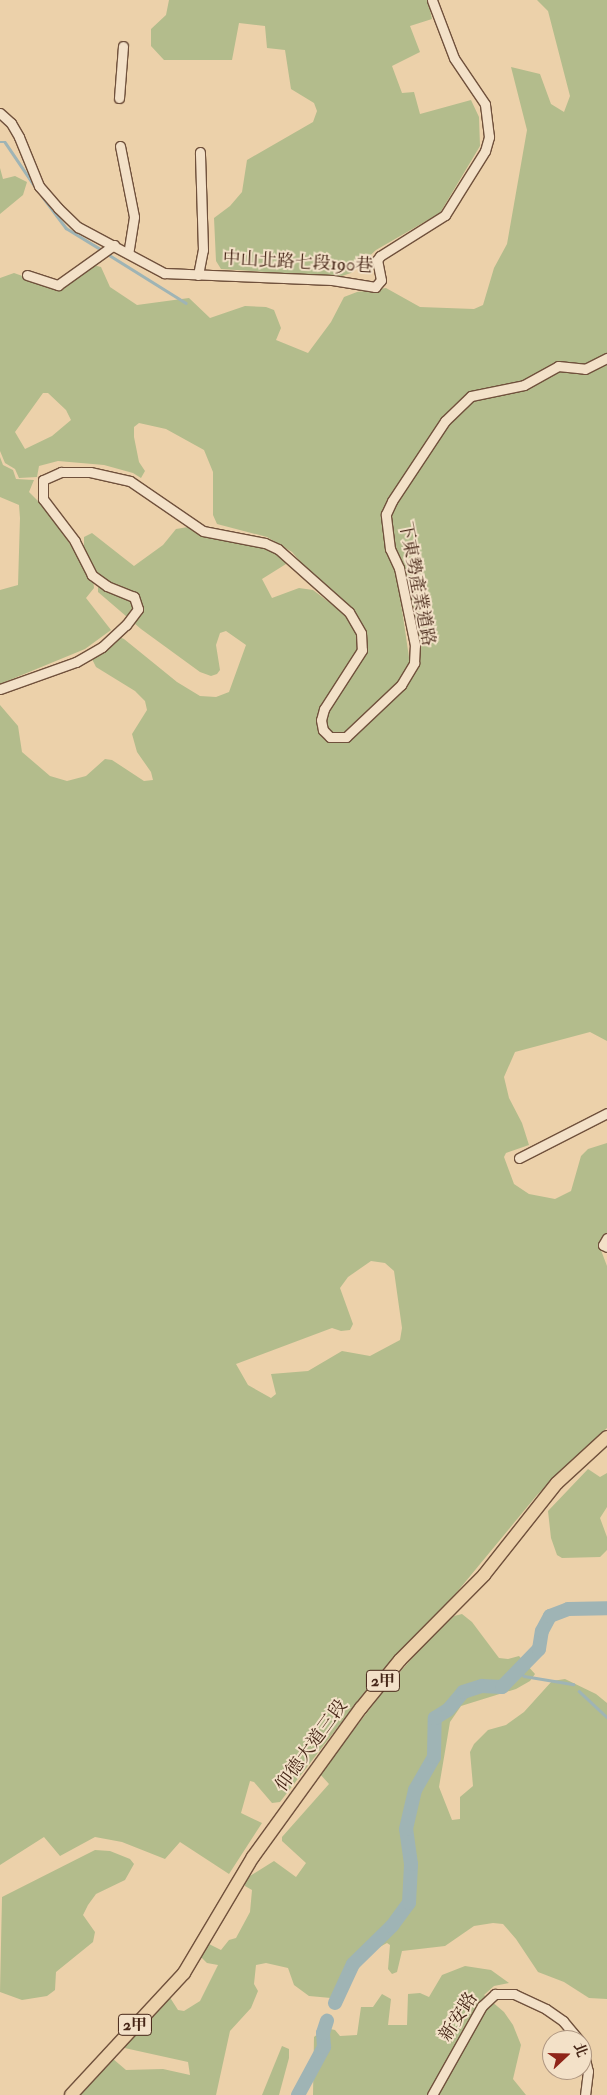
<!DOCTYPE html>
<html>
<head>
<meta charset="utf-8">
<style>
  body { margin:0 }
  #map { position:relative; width:607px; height:2095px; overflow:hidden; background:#ecd1aa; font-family:"IM FELL Double Pica","Noto Serif TC",serif }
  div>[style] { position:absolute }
  .green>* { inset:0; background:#b3bc8c }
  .stream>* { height:2.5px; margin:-1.25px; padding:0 1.25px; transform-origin:1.25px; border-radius:1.25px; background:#9fb4b5 }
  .river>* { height:14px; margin:-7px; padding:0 7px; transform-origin:7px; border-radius:7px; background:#9fb4b5 }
  .roads { filter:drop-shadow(1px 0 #70513c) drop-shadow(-1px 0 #70513c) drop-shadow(0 1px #70513c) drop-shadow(0 -1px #70513c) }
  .street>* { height:9px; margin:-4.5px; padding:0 4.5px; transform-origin:4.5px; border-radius:4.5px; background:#f3e1c8 }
  .primary>* { height:12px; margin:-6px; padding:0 6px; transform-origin:6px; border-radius:6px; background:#ecd1aa }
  span { translate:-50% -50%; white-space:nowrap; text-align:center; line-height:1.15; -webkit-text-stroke:4px #f3e1c8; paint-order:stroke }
  .shield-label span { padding:1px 4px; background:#f3e1c8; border:1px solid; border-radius:4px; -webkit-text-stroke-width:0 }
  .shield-label { font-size:16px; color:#462617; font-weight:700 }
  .street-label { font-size:18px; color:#462617 }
  .north { position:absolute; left:542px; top:2030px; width:50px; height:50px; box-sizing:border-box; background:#f3e1c8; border:1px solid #ae9681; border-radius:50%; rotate:69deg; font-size:14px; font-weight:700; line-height:20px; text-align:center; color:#462617 }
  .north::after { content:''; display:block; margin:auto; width:18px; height:22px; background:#8f2418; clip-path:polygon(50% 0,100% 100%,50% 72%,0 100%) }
</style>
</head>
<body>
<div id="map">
  <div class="green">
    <div style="clip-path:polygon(169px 0,428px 0,432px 19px,410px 26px,420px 52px,392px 66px,402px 93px,414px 92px,420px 114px,471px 100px,479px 117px,480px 146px,440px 213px,376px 250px,351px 273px,339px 277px,221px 269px,216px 261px,214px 218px,230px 206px,242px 192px,247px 160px,313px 122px,317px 111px,314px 103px,291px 89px,285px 50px,267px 48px,265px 26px,239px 23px,232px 60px,164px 60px,151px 46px,151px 29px,166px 15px)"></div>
    <div style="clip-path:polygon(evenodd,537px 0,607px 0,607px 354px,584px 365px,556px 363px,523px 382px,470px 393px,452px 407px,390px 498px,384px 512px,396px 569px,410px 664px,406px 675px,344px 735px,332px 735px,323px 721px,327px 711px,367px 650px,359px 620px,349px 606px,319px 584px,292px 552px,267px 537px,217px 524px,213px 515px,213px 472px,204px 450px,166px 429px,139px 423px,134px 427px,134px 437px,139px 462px,145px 471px,141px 478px,133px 473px,104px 465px,58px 461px,39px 466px,37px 477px,19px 478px,15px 469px,5px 463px,0 451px,0 278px,14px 273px,59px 289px,93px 265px,101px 267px,110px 287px,137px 305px,189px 298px,210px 318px,245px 306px,266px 307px,274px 310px,281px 328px,276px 340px,308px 353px,331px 322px,344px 297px,357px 292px,386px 288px,420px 307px,474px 309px,483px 305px,494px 268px,507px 244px,527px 130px,511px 67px,540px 74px,551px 104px,564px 112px,570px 96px,548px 11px,537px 0,43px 393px,48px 393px,66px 410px,71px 420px,52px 436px,25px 449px,15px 432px,43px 393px)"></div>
    <div style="clip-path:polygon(0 168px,3px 179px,15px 176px,27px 182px,23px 195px,0 214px)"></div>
    <div style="clip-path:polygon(evenodd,607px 361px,607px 1041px,590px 1032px,515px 1052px,504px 1077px,509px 1098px,522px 1123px,529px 1145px,506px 1153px,504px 1157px,514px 1184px,529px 1194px,555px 1199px,571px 1191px,581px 1156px,588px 1149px,607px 1143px,607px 1241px,599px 1245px,607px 1266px,607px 1428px,537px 1495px,438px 1615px,378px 1675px,280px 1802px,272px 1803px,254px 1782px,250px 1781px,241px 1813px,262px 1823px,229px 1874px,180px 1842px,165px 1859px,122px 1842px,95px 1837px,60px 1856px,44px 1837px,0 1865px,0 705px,18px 726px,22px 752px,50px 776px,67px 781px,86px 776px,105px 759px,112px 760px,144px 781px,153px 780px,151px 772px,137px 752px,132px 734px,147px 710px,145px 701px,135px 691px,96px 667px,91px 657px,119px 637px,124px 639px,177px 682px,200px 696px,216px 697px,229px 692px,246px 645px,226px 631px,220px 633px,216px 645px,220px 670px,217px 674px,211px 676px,200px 672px,141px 629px,98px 592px,98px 582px,84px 548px,84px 537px,92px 533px,134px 566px,163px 545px,176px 529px,188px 527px,209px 537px,264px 546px,285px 560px,286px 564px,262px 579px,272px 598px,299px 588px,313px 590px,346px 615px,357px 636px,357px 656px,321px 710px,329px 739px,341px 742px,348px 738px,381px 703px,412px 678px,417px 664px,392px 549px,389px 515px,394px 501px,457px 411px,473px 399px,558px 369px,607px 361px,371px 1261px,385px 1263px,394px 1271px,402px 1328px,400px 1340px,370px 1356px,342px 1351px,308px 1371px,271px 1374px,276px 1394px,271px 1398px,248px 1385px,236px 1364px,332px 1328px,341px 1331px,350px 1330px,353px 1324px,340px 1288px,348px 1277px,371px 1261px)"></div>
    <div style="clip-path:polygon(0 457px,3px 465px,13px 470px,16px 479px,34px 480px,29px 492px,47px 510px,93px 578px,94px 588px,86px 598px,111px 630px,85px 649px,0 684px,0 590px,18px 585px,20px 518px,19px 505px,0 497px)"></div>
    <div style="clip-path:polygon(588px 1469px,600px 1477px,607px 1473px,607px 1507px,600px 1518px,607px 1537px,607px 1550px,600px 1557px,562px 1558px,557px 1555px,551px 1538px,548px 1511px)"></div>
    <div style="clip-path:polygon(462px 1614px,472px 1622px,499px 1658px,508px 1659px,519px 1656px,535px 1674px,530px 1681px,516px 1689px,461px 1706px,450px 1722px,439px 1787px,452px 1820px,460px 1819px,460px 1797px,473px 1786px,470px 1752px,474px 1744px,488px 1730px,506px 1725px,524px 1712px,552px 1681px,565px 1679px,596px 1694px,607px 1703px,607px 1999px,589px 1998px,564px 1982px,538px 1972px,516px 1939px,503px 1924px,493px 1923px,474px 1926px,445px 1946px,402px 1951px,397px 1972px,392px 1974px,388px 1969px,390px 1945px,387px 1943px,376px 1949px,331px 1998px,309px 1996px,294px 1985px,288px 1968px,266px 1963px,256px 1965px,254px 1984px,258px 1991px,251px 2008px,230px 2031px,216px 2095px,77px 2095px,112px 2058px,126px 2070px,163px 2069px,190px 2075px,188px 2062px,120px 2047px,169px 1996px,178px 2010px,184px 2011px,200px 2001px,218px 1965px,207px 1963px,201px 1957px,203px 1951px,209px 1944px,221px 1950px,229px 1940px,236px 1938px,250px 1912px,252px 1890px,245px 1886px,245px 1879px,274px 1861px,296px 1877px,306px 1863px,282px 1841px,282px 1837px,329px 1784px,320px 1774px,385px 1689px,428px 1640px,454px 1616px)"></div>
    <div style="clip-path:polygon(95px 1850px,110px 1851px,130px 1859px,134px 1864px,125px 1880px,96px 1894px,88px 1905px,83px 1915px,95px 1932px,93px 1942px,56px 1972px,55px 1990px,47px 1996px,22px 2000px,0 1992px,2px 1897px)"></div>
    <div style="clip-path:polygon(465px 1966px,491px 1970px,509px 1983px,494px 1986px,484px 1995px,504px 2012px,513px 2025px,521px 2045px,513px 2079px,526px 2095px,313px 2095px,314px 2037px,325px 2028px,335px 2030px,340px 2036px,357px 2035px,361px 2007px,373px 2007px,382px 1994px,391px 1999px,388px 2025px,407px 2025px,408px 1994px,420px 1993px,429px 1997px,442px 1975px)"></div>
    <div style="clip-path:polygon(282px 2046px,289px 2049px,289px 2058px,279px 2095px,262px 2095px)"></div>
  </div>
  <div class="stream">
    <div style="left:0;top:142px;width:5px"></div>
    <div style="left:5px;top:142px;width:55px;rotate:56deg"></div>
    <div style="left:42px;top:196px;width:40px;rotate:53deg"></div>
    <div style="left:66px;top:228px;width:42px;rotate:31.4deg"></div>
    <div style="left:106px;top:253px;width:94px;rotate:32deg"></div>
    <div style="left:518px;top:1669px;width:9px;rotate:49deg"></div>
    <div style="left:524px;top:1676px;width:50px;rotate:9.3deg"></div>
    <div style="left:579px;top:1691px;width:38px;rotate:43deg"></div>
  </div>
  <div class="river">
    <div style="left:335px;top:2003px;width:43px;rotate:-65.2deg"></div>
    <div style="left:353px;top:1964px;width:54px;rotate:-44.3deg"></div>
    <div style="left:392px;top:1926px;width:29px;rotate:-54deg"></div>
    <div style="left:409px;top:1903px;width:39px;rotate:-87deg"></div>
    <div style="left:411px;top:1864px;width:35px;rotate:-98deg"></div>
    <div style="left:406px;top:1829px;width:40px;rotate:-77deg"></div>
    <div style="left:415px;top:1790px;width:38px;rotate:-60deg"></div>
    <div style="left:434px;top:1757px;width:39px;rotate:-89deg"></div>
    <div style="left:435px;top:1718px;width:15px;rotate:-32deg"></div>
    <div style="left:448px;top:1710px;width:23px;rotate:-50deg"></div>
    <div style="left:463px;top:1692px;width:20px;rotate:-18deg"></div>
    <div style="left:482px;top:1686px;width:20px;rotate:3deg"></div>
    <div style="left:502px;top:1687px;width:53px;rotate:-45.8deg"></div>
    <div style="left:539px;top:1649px;width:18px;rotate:-81deg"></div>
    <div style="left:542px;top:1631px;width:17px;rotate:-62deg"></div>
    <div style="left:550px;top:1616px;width:19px;rotate:-21deg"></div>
    <div style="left:568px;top:1609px;width:39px;rotate:-1deg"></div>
    <div style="left:298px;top:2095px;width:55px;rotate:-61.6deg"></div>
    <div style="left:324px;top:2047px;width:14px;rotate:-94deg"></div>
    <div style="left:323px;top:2033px;width:13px;rotate:-72deg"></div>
  </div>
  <div class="roads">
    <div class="street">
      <div style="left:119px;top:98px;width:52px;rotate:-85.6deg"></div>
      <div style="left:0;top:113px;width:15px;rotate:42deg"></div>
      <div style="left:11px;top:123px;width:16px;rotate:60deg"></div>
      <div style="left:19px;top:137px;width:53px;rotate:67.8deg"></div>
      <div style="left:39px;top:186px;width:29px;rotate:49deg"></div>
      <div style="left:58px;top:208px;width:28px;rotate:44deg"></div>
      <div style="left:78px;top:227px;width:98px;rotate:28.1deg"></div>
      <div style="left:164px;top:273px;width:168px;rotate:2.4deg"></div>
      <div style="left:332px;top:280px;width:44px;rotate:9.2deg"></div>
      <div style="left:375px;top:287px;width:9px;rotate:-49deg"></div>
      <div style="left:381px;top:280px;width:20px;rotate:-101deg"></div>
      <div style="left:377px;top:260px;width:5px;rotate:-53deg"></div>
      <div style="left:380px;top:256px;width:77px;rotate:-32.2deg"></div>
      <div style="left:445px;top:215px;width:75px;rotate:-58deg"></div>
      <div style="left:485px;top:151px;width:15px;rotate:-74deg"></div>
      <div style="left:489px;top:137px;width:33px;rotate:-97deg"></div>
      <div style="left:485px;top:104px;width:55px;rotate:-124deg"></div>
      <div style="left:454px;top:58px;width:62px;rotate:-110.8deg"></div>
      <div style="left:120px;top:146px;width:72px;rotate:78.8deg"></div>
      <div style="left:134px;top:217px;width:36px;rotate:99deg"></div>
      <div style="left:27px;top:275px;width:33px;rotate:18deg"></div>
      <div style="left:58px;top:285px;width:69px;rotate:-35.5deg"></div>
      <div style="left:198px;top:275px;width:25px;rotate:-79deg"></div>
      <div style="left:203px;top:250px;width:98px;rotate:-91.8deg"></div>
      <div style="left:0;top:689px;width:81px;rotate:-19.6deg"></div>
      <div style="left:76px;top:662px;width:30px;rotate:-30deg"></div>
      <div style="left:102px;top:647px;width:33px;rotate:-43deg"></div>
      <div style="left:126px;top:625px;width:20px;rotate:-53deg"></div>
      <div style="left:138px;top:609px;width:13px;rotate:-108deg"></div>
      <div style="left:134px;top:597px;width:29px;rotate:-158deg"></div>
      <div style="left:107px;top:586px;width:19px;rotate:-144deg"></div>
      <div style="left:92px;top:575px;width:38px;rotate:-117deg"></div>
      <div style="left:75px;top:541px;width:53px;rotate:-127.3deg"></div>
      <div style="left:43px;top:499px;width:19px;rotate:-90deg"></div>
      <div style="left:43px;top:480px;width:20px;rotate:-24deg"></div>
      <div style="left:61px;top:472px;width:29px"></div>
      <div style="left:90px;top:472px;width:41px;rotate:12.7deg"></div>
      <div style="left:130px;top:481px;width:88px;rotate:34.4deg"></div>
      <div style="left:203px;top:531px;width:63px;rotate:11deg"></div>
      <div style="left:265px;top:543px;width:14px;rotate:25deg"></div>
      <div style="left:278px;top:549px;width:95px;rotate:41.6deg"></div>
      <div style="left:349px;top:612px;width:24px;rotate:60deg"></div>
      <div style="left:361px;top:633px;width:17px;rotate:87deg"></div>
      <div style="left:362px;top:650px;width:70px;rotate:122.8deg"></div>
      <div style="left:324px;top:709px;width:11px;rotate:105deg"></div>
      <div style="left:321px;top:720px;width:10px;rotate:79deg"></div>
      <div style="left:323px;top:730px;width:10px;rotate:45deg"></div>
      <div style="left:330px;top:737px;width:16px"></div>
      <div style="left:346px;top:737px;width:76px;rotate:-43.4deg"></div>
      <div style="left:401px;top:685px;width:26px;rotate:-59deg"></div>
      <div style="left:414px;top:663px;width:18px;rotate:-87deg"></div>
      <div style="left:415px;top:645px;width:79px;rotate:-101.7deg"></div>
      <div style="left:399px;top:568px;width:21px;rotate:-115deg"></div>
      <div style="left:390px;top:549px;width:35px;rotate:-97deg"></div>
      <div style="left:386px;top:514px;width:14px;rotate:-65deg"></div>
      <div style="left:392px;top:501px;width:96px;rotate:-56.5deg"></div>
      <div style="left:445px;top:421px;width:36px;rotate:-44deg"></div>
      <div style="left:471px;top:396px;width:54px;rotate:-11.7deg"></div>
      <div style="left:524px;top:385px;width:39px;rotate:-29deg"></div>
      <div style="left:558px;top:366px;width:27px;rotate:6deg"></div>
      <div style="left:585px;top:369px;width:25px;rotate:-27deg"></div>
      <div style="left:519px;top:1158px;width:99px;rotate:-27.1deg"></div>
      <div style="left:607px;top:1238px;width:8px;rotate:120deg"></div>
      <div style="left:603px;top:1245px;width:4px;rotate:27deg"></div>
      <div style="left:582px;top:2046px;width:26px;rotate:77deg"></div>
      <div style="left:588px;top:2071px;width:24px;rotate:97deg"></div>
      <div style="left:432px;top:2095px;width:102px;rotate:-60.7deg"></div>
      <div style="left:482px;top:2006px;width:18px;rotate:-43deg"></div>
      <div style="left:495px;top:1994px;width:19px"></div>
      <div style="left:514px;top:1994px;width:35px;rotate:25deg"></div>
      <div style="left:546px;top:2009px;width:21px;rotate:35deg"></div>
      <div style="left:563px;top:2021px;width:25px;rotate:50deg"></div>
    </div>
    <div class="primary">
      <div style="left:71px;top:2095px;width:166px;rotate:-47.2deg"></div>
      <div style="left:184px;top:1973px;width:135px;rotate:-59.3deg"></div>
      <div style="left:253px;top:1857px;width:184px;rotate:-54.1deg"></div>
      <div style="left:361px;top:1708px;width:62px;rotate:-50.9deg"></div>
      <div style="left:400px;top:1660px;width:120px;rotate:-45.3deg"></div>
      <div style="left:484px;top:1575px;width:117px;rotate:-51.6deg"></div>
      <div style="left:557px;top:1483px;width:68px;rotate:-42.6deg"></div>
    </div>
  </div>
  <div class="shield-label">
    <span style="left:383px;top:1681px">2甲</span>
    <span style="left:135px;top:2025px">2甲</span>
  </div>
  <div class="street-label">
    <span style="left:298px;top:263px;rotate:3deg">中山北路七段190巷</span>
    <span style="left:416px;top:584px;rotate:79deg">下東勢產業道路</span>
    <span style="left:312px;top:1746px;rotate:-54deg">仰德大道三段</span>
    <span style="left:459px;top:2017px;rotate:-57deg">新安路</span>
  </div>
  <div class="north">北</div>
</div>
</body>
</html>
